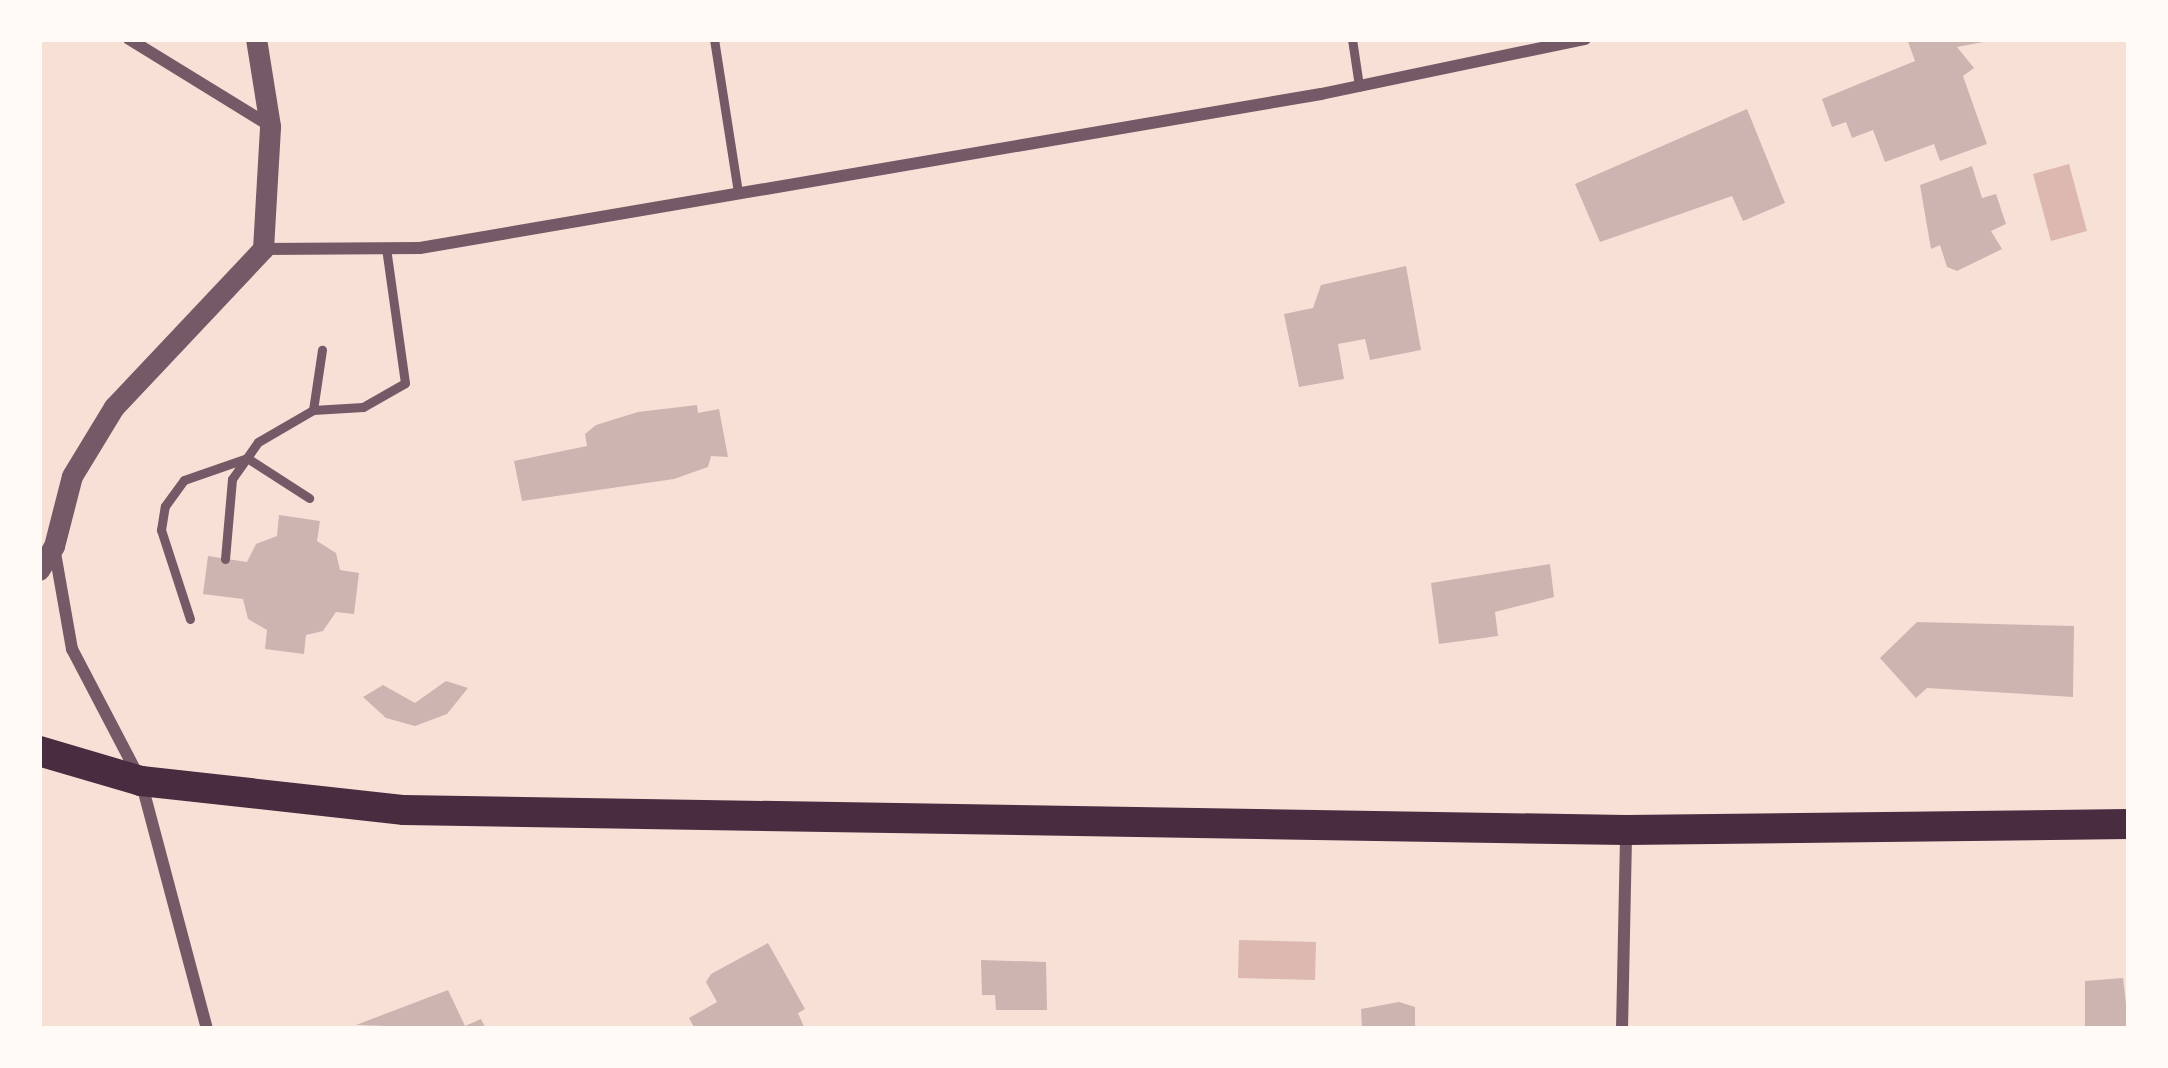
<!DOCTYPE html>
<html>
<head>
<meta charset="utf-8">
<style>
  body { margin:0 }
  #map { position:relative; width:2168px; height:1068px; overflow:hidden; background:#f7e1d7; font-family:"Space Grotesk",sans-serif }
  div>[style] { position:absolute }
  .water>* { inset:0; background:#dcb8b0 }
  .building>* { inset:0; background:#ccb4b1 }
  .service>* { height:9px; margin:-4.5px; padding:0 4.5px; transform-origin:4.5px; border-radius:4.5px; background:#755966 }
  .minor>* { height:12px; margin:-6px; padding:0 6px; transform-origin:6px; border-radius:6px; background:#755966 }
  .tertiary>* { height:21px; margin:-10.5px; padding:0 10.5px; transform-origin:10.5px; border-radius:10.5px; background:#755966 }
  .primary>* { height:30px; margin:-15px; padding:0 15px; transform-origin:15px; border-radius:15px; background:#4a2c40 }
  span { translate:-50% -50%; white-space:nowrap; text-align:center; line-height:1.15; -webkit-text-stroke:9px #fffaf5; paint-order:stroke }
  .frame { position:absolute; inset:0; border:42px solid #fffaf5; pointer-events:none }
</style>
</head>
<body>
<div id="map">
  <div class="water">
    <div style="clip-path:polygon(2069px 164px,2087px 231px,2051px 241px,2033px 174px)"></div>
    <div style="clip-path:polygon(1239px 940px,1316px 942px,1315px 980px,1238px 978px)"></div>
  </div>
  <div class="building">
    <div style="clip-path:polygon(1907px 39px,1999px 39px,1957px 47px,1974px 68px,1963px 76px,1987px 144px,1940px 161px,1934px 144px,1885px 162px,1873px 130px,1852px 138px,1846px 122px,1832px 127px,1822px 99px,1915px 61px)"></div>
    <div style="clip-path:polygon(1747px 109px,1785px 203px,1743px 221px,1732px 196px,1600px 242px,1575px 184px)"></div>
    <div style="clip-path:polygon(1972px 166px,1982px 198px,1996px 194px,2006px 224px,1991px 231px,2002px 249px,1957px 271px,1947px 267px,1940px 245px,1931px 249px,1920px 185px)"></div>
    <div style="clip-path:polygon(1406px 266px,1421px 350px,1370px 360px,1365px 339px,1338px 344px,1344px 379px,1299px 387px,1284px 314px,1313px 308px,1321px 285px)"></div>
    <div style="clip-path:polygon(697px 405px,698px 413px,719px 409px,728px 457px,711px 456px,708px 467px,674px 479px,522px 501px,514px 461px,587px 446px,585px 434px,596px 425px,638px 412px)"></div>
    <div style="clip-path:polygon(279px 515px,320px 521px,317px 541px,336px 553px,340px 570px,359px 573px,354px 614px,336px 612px,323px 631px,306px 635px,304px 654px,265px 649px,267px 630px,248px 619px,243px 599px,203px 594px,208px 556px,247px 562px,256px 544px,277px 536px)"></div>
    <div style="clip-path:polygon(1550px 564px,1554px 597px,1495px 612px,1498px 636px,1439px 644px,1431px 583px)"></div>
    <div style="clip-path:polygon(1917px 622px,2074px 626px,2073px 697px,1927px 688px,1916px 698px,1880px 658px)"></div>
    <div style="clip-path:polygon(446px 681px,468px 688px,447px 714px,415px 726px,386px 718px,363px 697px,383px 685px,415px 703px)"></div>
    <div style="clip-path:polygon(768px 943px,805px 1009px,798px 1013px,805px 1029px,695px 1029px,689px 1018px,717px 1002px,706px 982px,711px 974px)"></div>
    <div style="clip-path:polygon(981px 960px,1046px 962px,1047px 1010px,996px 1010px,995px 995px,982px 995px)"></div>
    <div style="clip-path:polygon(2123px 978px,2129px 1029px,2085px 1028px,2085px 981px)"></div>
    <div style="clip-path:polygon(448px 990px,465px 1026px,481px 1019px,486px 1029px,356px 1025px)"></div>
    <div style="clip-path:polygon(1399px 1002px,1415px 1007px,1415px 1029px,1362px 1029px,1361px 1009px)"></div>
  </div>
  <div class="service">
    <div style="left:714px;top:39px;width:155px;rotate:81.1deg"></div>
    <div style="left:1352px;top:39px;width:48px;rotate:81.5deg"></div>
    <div style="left:313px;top:410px;width:61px;rotate:-81.5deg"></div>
    <div style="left:225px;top:559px;width:80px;rotate:-85deg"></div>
    <div style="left:232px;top:479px;width:45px;rotate:-54.9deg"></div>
    <div style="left:258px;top:442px;width:64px;rotate:-30.2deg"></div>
    <div style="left:313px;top:410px;width:50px;rotate:-3.4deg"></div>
    <div style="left:363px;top:407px;width:48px;rotate:-29.7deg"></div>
    <div style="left:405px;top:383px;width:136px;rotate:-98deg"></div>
    <div style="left:190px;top:619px;width:94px;rotate:-108deg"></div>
    <div style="left:161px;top:530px;width:24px;rotate:-81deg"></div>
    <div style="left:165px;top:506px;width:32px;rotate:-54deg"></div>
    <div style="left:184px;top:480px;width:67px;rotate:-19.2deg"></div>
    <div style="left:247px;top:458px;width:74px;rotate:32.8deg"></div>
  </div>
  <div class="minor">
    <div style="left:129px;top:39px;width:164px;rotate:31.6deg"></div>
    <div style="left:263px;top:249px;width:157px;rotate:-0.4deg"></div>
    <div style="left:420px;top:248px;width:914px;rotate:-9.7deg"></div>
    <div style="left:1321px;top:94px;width:270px;rotate:-11.8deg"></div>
    <div style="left:54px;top:547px;width:104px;rotate:80deg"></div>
    <div style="left:72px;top:649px;width:149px;rotate:62.4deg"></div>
    <div style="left:141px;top:781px;width:257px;rotate:75.1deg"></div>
    <div style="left:1622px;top:1029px;width:197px;rotate:-88.8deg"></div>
  </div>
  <div class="tertiary">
    <div style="left:39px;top:570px;width:28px;rotate:-58deg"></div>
    <div style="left:54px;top:546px;width:72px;rotate:-75.6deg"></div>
    <div style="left:72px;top:476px;width:81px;rotate:-58.7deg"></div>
    <div style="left:114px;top:407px;width:217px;rotate:-46.7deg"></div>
    <div style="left:263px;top:249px;width:123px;rotate:-86.7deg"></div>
    <div style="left:270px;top:126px;width:88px;rotate:-99.1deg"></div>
  </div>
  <div class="primary">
    <div style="left:39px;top:751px;width:106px;rotate:16.4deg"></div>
    <div style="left:141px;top:781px;width:265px;rotate:6.3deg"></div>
    <div style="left:404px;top:810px;width:1222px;rotate:0.94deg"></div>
    <div style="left:1626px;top:830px;width:503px;rotate:-0.68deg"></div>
  </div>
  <div class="frame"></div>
</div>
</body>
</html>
